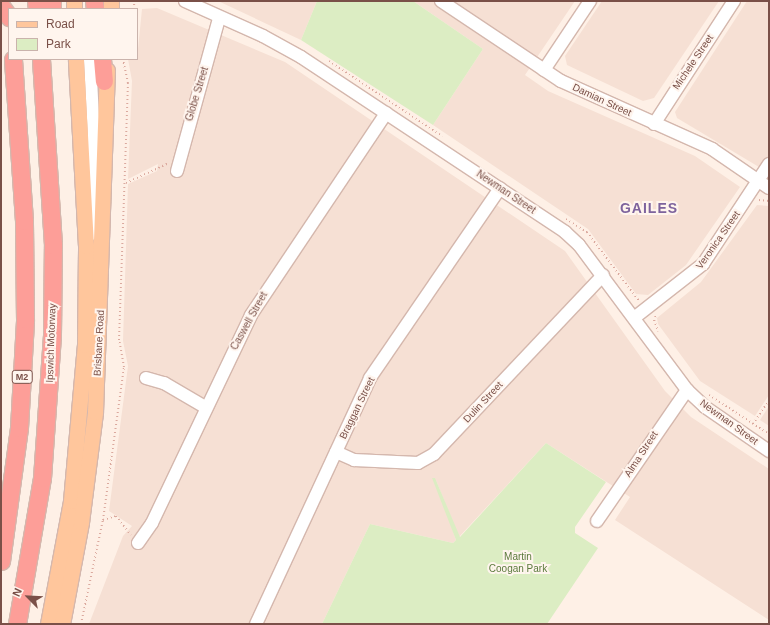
<!DOCTYPE html>
<html>
<head>
<meta charset="utf-8">
<style>
  body { margin:0 }
  #map { position:relative; width:770px; height:625px; overflow:hidden; background:#fef0e6; font-family:Helvetica,sans-serif }
  div>[style] { position:absolute }
  .residential>* { inset:0; background:#f6e0d4 }
  .green>* { inset:0; background:#dcedc3 }
  .path>* { height:2px; margin-top:-1px; transform-origin:0; background:repeating-linear-gradient(90deg,#dba99e 0 1px,transparent 0 4px) }
  .roads { filter:drop-shadow(1px 0 #d4b7ad) drop-shadow(-1px 0 #d4b7ad) drop-shadow(0 1px #d4b7ad) drop-shadow(0 -1px #d4b7ad) }
  .minor>* { height:12px; margin:-6px; padding:0 6px; transform-origin:6px; border-radius:6px; background:#fff }
  .major>* { height:15px; margin:-7.5px; padding:0 7.5px; transform-origin:7.5px; border-radius:7.5px; background:#ffc69c }
  .highway>* { height:17px; margin:-8.5px; padding:0 8.5px; transform-origin:8.5px; border-radius:8.5px; background:#fd9e98 }
  span { translate:-50% -50%; white-space:nowrap; text-align:center; line-height:1.15; -webkit-text-stroke:4px #fff5ee; paint-order:stroke }
  .shield-label span { padding:1px 3px; background:#fff5ee; border:1px solid; border-radius:3px; -webkit-text-stroke-width:0 }
  .shield-label { font-size:9px; color:#7a5048; font-weight:700 }
  .street-label { font-size:10px; color:#7a5048 }
  .park-label { font-size:10px; color:#5b7a3c }
  .district-label { font-size:14px; color:#7e639d; font-weight:700; letter-spacing:1px }
  .frame { position:absolute; inset:0; border:2px solid #7a5048; pointer-events:none }
  .legend { position:absolute; left:8px; top:8px; width:130px; height:52px; box-sizing:border-box; background:#fff5ee; border:1px solid #cab3ac; margin:0; padding:5px 7px; list-style:none; font-size:12px; color:#7a5048 }
  .legend li { display:flex; align-items:center; gap:8px; height:20px }
  .legend b { width:20px; border:1px solid #cab3ac }
  .north { position:absolute; left:8px; top:577px; width:40px; height:40px; -webkit-text-stroke:3px #fff5ee; paint-order:stroke; rotate:294deg; font-size:11px; font-weight:700; line-height:16px; text-align:center; color:#7a5048 }
  .north::after { content:''; display:block; margin:auto; width:14px; height:18px; background:#7a5048; clip-path:polygon(50% 0,100% 100%,50% 72%,0 100%) }
</style>
</head>
<body>
<div id="map">
  <div class="residential">
    <div style="clip-path:polygon(218px 1px,317px 1px,301px 40px)"></div>
    <div style="clip-path:polygon(413px 1px,575px 1px,525px 75px,548px 91px,695px 156px,740px 187px,686px 265px,648px 295px,636px 294px,588px 229px,433px 125px,483px 49px)"></div>
    <div style="clip-path:polygon(602px 1px,719px 1px,654px 98px,643px 101px,567px 65px,565px 56px)"></div>
    <div style="clip-path:polygon(747px 1px,769px 1px,769px 173px,677px 118px,675px 112px)"></div>
    <div style="clip-path:polygon(157px 8px,285px 62px,565px 251px,665px 391px,691px 417px,769px 469px,769px 620px,615px 520px,630px 497px,546px 443px,459px 537px,435px 478px,456px 540px,453px 543px,370px 524px,322px 624px,89px 624px,123px 536px,132px 526px,109px 511px,128px 366px,123px 341px,128px 184px,157px 171px,158px 164px,128px 179px,132px 81px,128px 59px,137px 59px,142px 9px)"></div>
    <div style="clip-path:polygon(757px 205px,769px 206px,769px 395px,755px 416px,700px 381px,658px 324px,657px 318px,701px 282px)"></div>
    <div style="clip-path:polygon(769px 406px,769px 426px,760px 420px)"></div>
  </div>
  <div class="green">
    <div style="clip-path:polygon(317px 1px,413px 1px,483px 49px,433px 125px,301px 40px)"></div>
    <div style="clip-path:polygon(546px 443px,606px 482px,575px 527px,575px 533px,598px 548px,547px 624px,322px 624px,370px 524px,453px 543px,456px 540px,432px 478px,435px 478px,460px 537px)"></div>
  </div>
  <div class="path">
    <div style="left:133px;top:9px;width:8px;rotate:-76deg"></div>
    <div style="left:329px;top:61px;width:136px;rotate:33.6deg"></div>
    <div style="left:126px;top:183px;width:47px;rotate:-24.9deg"></div>
    <div style="left:759px;top:200px;width:10px;rotate:6deg"></div>
    <div style="left:566px;top:219px;width:25px;rotate:32deg"></div>
    <div style="left:587px;top:232px;width:86px;rotate:53deg"></div>
    <div style="left:654px;top:320px;width:12px;rotate:70deg"></div>
    <div style="left:654px;top:321px;width:6px;rotate:-72deg"></div>
    <div style="left:709px;top:395px;width:72px;rotate:33deg"></div>
    <div style="left:753px;top:424px;width:29px;rotate:-56deg"></div>
    <div style="left:103px;top:520px;width:14px;rotate:-17deg"></div>
    <div style="left:116px;top:516px;width:24px;rotate:52deg"></div>
    <div style="left:81px;top:624px;width:106px;rotate:-78.1deg"></div>
    <div style="left:103px;top:520px;width:154px;rotate:-82.2deg"></div>
    <div style="left:124px;top:367px;width:27px;rotate:-100deg"></div>
    <div style="left:119px;top:340px;width:257px;rotate:-88deg"></div>
    <div style="left:128px;top:83px;width:25px;rotate:-102deg"></div>
  </div>
  <div class="roads">
    <div class="minor">
      <div style="left:185px;top:1px;width:85px;rotate:24.2deg"></div>
      <div style="left:263px;top:36px;width:43px;rotate:28.9deg"></div>
      <div style="left:301px;top:57px;width:317px;rotate:33.5deg"></div>
      <div style="left:565px;top:232px;width:19px;rotate:43deg"></div>
      <div style="left:579px;top:245px;width:181px;rotate:53.3deg"></div>
      <div style="left:687px;top:390px;width:25px;rotate:43deg"></div>
      <div style="left:705px;top:407px;width:78px;rotate:34.5deg"></div>
      <div style="left:441px;top:1px;width:144px;rotate:33.7deg"></div>
      <div style="left:561px;top:81px;width:166px;rotate:24.2deg"></div>
      <div style="left:712px;top:149px;width:69px;rotate:34.4deg"></div>
      <div style="left:90px;top:59px;width:80px;rotate:87.1deg"></div>
      <div style="left:94px;top:139px;width:96px;rotate:92.4deg"></div>
      <div style="left:544px;top:70px;width:83px;rotate:-56.3deg"></div>
      <div style="left:654px;top:124px;width:147px;rotate:-57deg"></div>
      <div style="left:177px;top:171px;width:159px;rotate:-74.6deg"></div>
      <div style="left:634px;top:318px;width:88px;rotate:-38deg"></div>
      <div style="left:703px;top:264px;width:120px;rotate:-56.6deg"></div>
      <div style="left:146px;top:378px;width:19px;rotate:16deg"></div>
      <div style="left:164px;top:383px;width:48px;rotate:30.3deg"></div>
      <div style="left:336px;top:452px;width:20px;rotate:24deg"></div>
      <div style="left:354px;top:460px;width:64px;rotate:2.7deg"></div>
      <div style="left:418px;top:463px;width:18px;rotate:-29deg"></div>
      <div style="left:434px;top:454px;width:246px;rotate:-46.6deg"></div>
      <div style="left:597px;top:521px;width:159px;rotate:-55.5deg"></div>
      <div style="left:138px;top:543px;width:24px;rotate:-55deg"></div>
      <div style="left:152px;top:523px;width:230px;rotate:-64.5deg"></div>
      <div style="left:251px;top:315px;width:243px;rotate:-56.2deg"></div>
      <div style="left:256px;top:624px;width:271px;rotate:-65.1deg"></div>
      <div style="left:370px;top:378px;width:230px;rotate:-55.6deg"></div>
    </div>
    <div class="major">
      <div style="left:111px;top:1px;width:8px;rotate:90deg"></div>
      <div style="left:74px;top:9px;width:8px;rotate:-90deg"></div>
      <div style="left:48px;top:624px;width:125px;rotate:-79.4deg"></div>
      <div style="left:71px;top:501px;width:157px;rotate:-84.9deg"></div>
      <div style="left:85px;top:345px;width:99px;rotate:-89.4deg"></div>
      <div style="left:86px;top:246px;width:187px;rotate:-93.1deg"></div>
      <div style="left:62px;top:624px;width:104px;rotate:-79.4deg"></div>
      <div style="left:81px;top:522px;width:111px;rotate:-82.7deg"></div>
      <div style="left:95px;top:412px;width:342px;rotate:-88deg"></div>
    </div>
    <div class="highway">
      <div style="left:36px;top:1px;width:8px;rotate:83deg"></div>
      <div style="left:52px;top:1px;width:8px;rotate:90deg"></div>
      <div style="left:94px;top:1px;width:8px;rotate:83deg"></div>
      <div style="left:1px;top:6px;width:14px;rotate:54deg"></div>
      <div style="left:102px;top:59px;width:22px;rotate:85deg"></div>
      <div style="left:1px;top:561px;width:134px;rotate:-82.3deg"></div>
      <div style="left:19px;top:428px;width:109px;rotate:-86.8deg"></div>
      <div style="left:25px;top:319px;width:98px;rotate:-90.6deg"></div>
      <div style="left:24px;top:221px;width:162px;rotate:-93.9deg"></div>
      <div style="left:17px;top:624px;width:148px;rotate:-80.3deg"></div>
      <div style="left:42px;top:478px;width:144px;rotate:-86deg"></div>
      <div style="left:52px;top:334px;width:89px;rotate:-89.4deg"></div>
      <div style="left:53px;top:245px;width:186px;rotate:-93.7deg"></div>
    </div>
  </div>
  <div class="shield-label">
    <span style="left:22px;top:377px">M2</span>
  </div>
  <div class="street-label">
    <span style="left:693px;top:62px;rotate:-56deg">Michele Street</span>
    <span style="left:197px;top:94px;rotate:-73deg">Globe Street</span>
    <span style="left:602px;top:100px;rotate:25deg">Damian Street</span>
    <span style="left:506px;top:192px;rotate:34deg">Newman Street</span>
    <span style="left:718px;top:240px;rotate:-55deg">Veronica Street</span>
    <span style="left:249px;top:321px;rotate:-61deg">Caswell Street</span>
    <span style="left:51px;top:343px;rotate:-88deg">Ipswich Motorway</span>
    <span style="left:99px;top:343px;rotate:-87deg">Brisbane Road</span>
    <span style="left:483px;top:402px;rotate:-47deg">Dulin Street</span>
    <span style="left:357px;top:408px;rotate:-64deg">Braggan Street</span>
    <span style="left:729px;top:422px;rotate:36deg">Newman Street</span>
    <span style="left:641px;top:454px;rotate:-57deg">Alma Street</span>
  </div>
  <div class="park-label">
    <span style="left:518px;top:562px">Martin<br>Coogan Park</span>
  </div>
  <div class="district-label">
    <span style="left:649px;top:208px">GAILES</span>
  </div>
  <div class="frame"></div>
  <ul class="legend">
  <li><b style="height:5px;background:#ffc69c"></b>Road</li>
  <li><b style="height:11px;background:#dcedc3"></b>Park</li>
  </ul>
  <div class="north">N</div>
</div>
</body>
</html>
